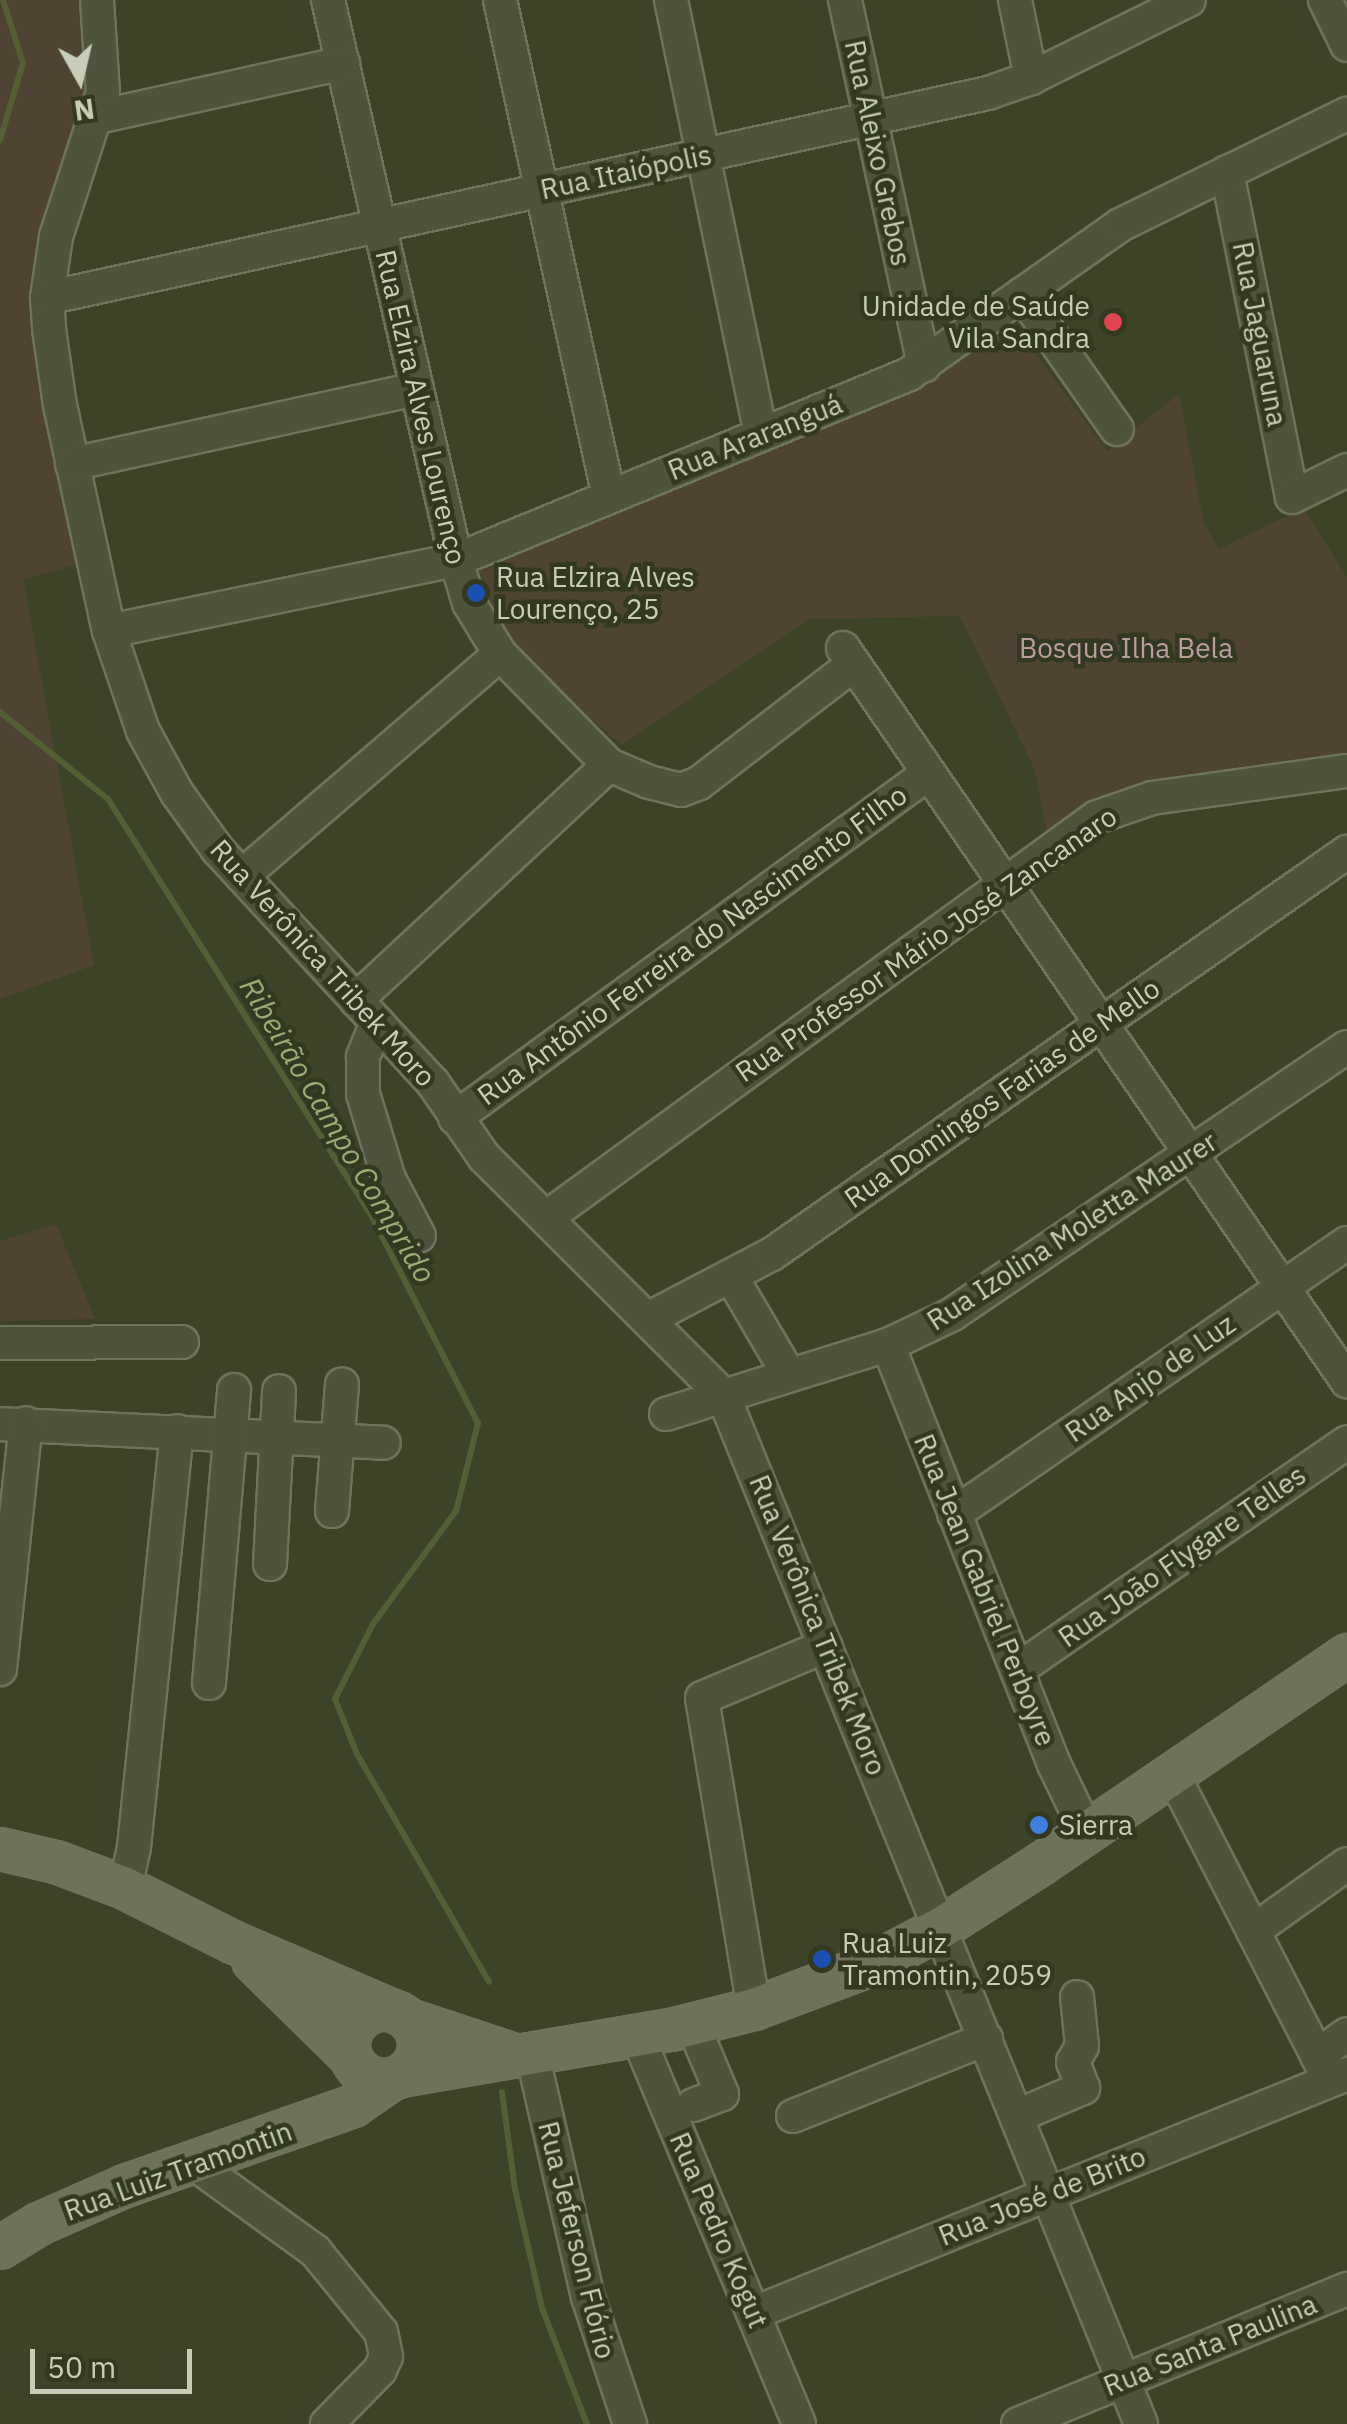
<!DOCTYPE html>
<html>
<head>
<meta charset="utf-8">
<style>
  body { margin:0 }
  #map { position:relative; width:1347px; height:2424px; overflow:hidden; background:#3d4328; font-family:"IBM Plex Sans",sans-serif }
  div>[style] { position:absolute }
  .green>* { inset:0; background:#4f4433 }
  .stream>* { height:6px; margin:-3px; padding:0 3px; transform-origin:3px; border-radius:3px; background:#555f34 }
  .roads { filter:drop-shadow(2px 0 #6e735e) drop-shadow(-2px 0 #6e735e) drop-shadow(0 2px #6e735e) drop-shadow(0 -2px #6e735e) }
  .minor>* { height:32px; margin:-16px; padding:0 16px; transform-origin:16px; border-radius:16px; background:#4e533d }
  .major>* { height:40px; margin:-20px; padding:0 20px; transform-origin:20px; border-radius:20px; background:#6d735b }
  .major>.ring { margin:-20px; padding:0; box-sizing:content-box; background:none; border:40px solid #6d735b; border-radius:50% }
  .dots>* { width:28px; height:28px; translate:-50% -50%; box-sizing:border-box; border:5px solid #333921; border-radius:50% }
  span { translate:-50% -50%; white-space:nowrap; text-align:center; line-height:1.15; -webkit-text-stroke:9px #333921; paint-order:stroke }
  .street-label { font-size:28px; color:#c8cdba }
  .poi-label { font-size:28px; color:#c8cdba }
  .right { translate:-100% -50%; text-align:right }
  .left { translate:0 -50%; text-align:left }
  .park-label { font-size:28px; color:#ba9ca0 }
  .water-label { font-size:30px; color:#9eaa74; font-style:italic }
  .north { position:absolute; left:30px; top:30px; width:100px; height:100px; -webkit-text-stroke:8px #333921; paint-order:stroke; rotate:172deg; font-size:28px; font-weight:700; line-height:40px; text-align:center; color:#c8cdba }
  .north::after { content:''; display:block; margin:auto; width:35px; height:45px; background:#c8cdba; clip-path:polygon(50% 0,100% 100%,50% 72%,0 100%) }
  .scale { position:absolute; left:30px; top:2349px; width:162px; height:45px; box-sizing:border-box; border:5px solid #c8cdba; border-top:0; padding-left:12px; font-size:30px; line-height:35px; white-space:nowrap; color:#c8cdba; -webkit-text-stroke:8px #333921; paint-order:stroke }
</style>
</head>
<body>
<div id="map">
  <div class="green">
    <div style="clip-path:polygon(0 0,85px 0,91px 86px,33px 298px,40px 395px,80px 564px,23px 579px,94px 965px,0 999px)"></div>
    <div style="clip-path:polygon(1013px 323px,1107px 451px,1179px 394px,1204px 524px,1219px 549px,1303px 508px,1347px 577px,1347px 756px,1136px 785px,1047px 834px,1035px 770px,960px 616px,809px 619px,621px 745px,516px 653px,471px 568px,920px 389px)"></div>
    <div style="clip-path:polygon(56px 1224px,95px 1319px,0 1321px,0 1241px)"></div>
  </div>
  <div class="stream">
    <div style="left:0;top:140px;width:80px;rotate:-73.4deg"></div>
    <div style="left:23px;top:63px;width:66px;rotate:-107.6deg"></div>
    <div style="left:0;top:712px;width:139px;rotate:38.9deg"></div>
    <div style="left:108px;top:799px;width:494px;rotate:57.7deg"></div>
    <div style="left:372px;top:1217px;width:232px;rotate:62.8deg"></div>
    <div style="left:478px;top:1423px;width:91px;rotate:104deg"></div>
    <div style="left:456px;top:1511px;width:140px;rotate:126.3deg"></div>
    <div style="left:373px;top:1624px;width:84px;rotate:116.9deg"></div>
    <div style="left:335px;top:1699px;width:59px;rotate:68.2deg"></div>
    <div style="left:357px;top:1754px;width:263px;rotate:59.9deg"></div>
    <div style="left:502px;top:2092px;width:98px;rotate:82.4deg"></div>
    <div style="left:515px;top:2189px;width:122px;rotate:77.2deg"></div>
    <div style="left:542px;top:2308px;width:124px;rotate:68.8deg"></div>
  </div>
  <div class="roads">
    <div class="minor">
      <div style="left:97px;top:0;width:92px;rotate:86.3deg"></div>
      <div style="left:103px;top:92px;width:152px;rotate:108deg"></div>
      <div style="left:56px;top:237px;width:62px;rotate:98.4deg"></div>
      <div style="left:47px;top:298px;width:31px;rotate:86deg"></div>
      <div style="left:49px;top:329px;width:77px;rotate:81.8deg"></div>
      <div style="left:60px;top:405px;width:231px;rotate:77.8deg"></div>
      <div style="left:109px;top:631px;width:106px;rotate:71.2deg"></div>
      <div style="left:143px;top:731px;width:71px;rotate:61.3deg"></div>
      <div style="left:177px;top:793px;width:70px;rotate:54.3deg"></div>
      <div style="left:218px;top:850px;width:317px;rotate:47.3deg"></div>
      <div style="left:433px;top:1083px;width:90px;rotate:55.4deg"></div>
      <div style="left:484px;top:1157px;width:337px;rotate:44.9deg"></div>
      <div style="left:723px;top:1395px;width:1111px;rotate:67.89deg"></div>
      <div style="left:328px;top:0;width:574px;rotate:77.12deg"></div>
      <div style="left:456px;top:560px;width:45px;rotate:73.2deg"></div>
      <div style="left:469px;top:603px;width:60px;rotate:58.7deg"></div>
      <div style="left:500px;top:654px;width:156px;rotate:45.5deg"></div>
      <div style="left:609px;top:765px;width:43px;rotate:23deg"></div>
      <div style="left:649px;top:782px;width:33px;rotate:14deg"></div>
      <div style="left:681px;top:790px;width:19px;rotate:-21deg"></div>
      <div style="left:699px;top:783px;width:195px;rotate:-37.5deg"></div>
      <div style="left:500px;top:0;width:509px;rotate:77.63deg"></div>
      <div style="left:671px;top:0;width:443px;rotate:78.3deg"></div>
      <div style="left:845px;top:0;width:374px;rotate:77.8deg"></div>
      <div style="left:1015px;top:0;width:80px;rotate:78.4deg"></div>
      <div style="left:1325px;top:0;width:50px;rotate:63.9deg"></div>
      <div style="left:98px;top:117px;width:251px;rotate:-12.4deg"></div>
      <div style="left:1227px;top:172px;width:331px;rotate:78.7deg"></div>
      <div style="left:1292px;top:497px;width:61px;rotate:-26.1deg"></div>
      <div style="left:1022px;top:294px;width:165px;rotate:54.9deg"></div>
      <div style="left:47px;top:298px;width:963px;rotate:-12.29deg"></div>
      <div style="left:988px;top:93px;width:46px;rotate:-19.2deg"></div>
      <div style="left:1031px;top:78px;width:176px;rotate:-26.3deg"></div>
      <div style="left:72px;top:464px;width:353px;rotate:-12.3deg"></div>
      <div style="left:109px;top:631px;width:354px;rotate:-11.6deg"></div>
      <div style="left:456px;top:560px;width:490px;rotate:-22.3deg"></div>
      <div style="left:909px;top:374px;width:258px;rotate:-35.2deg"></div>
      <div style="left:1120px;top:225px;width:253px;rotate:-26.1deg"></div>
      <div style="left:843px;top:648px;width:890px;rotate:55.49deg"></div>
      <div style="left:242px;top:876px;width:340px;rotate:-40.7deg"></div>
      <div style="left:356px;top:1000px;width:345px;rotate:-42.9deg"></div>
      <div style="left:377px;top:1022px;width:38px;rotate:112deg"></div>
      <div style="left:363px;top:1057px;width:37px;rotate:90deg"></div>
      <div style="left:363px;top:1094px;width:89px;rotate:73deg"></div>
      <div style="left:389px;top:1179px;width:64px;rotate:62.2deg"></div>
      <div style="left:455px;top:1118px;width:586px;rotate:-36.05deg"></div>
      <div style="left:546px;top:1218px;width:681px;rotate:-36.05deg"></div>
      <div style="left:1097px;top:817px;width:58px;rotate:-19.1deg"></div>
      <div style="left:1152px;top:798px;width:197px;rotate:-7.9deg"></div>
      <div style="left:732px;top:1278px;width:113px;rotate:59.6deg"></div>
      <div style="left:648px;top:1319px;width:140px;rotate:-27.7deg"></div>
      <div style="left:772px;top:1254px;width:702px;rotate:-34.96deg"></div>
      <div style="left:0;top:1343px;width:182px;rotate:-0.3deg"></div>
      <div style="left:888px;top:1345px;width:451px;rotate:68.4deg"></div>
      <div style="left:1054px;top:1764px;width:76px;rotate:64.4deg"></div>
      <div style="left:666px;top:1414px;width:232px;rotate:-17.3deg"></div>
      <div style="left:888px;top:1345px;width:70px;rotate:-25.5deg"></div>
      <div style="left:951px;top:1315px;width:478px;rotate:-34.1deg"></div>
      <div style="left:0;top:1424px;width:384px;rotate:2.8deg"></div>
      <div style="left:332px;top:1511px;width:127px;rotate:-85.5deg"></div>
      <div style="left:954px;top:1514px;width:477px;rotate:-34.6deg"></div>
      <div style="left:270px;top:1564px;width:173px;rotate:-87deg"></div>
      <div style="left:0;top:1669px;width:247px;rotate:-84deg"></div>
      <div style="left:1017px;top:1670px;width:401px;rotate:-34.6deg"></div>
      <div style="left:209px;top:1683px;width:294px;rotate:-85.1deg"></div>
      <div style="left:1173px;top:1775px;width:342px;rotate:62.8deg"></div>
      <div style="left:125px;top:1888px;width:42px;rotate:-77.6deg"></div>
      <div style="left:134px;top:1847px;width:418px;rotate:-84.1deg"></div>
      <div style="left:1253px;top:1931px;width:115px;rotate:-35.5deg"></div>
      <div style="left:754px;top:2009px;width:315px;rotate:-99.5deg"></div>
      <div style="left:702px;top:1698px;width:134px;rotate:-22.8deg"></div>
      <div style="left:693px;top:2025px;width:75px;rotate:67.2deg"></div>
      <div style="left:722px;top:2094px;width:31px;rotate:159deg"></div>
      <div style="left:638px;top:2037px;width:419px;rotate:67.4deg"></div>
      <div style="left:532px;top:2053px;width:250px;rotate:77.1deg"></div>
      <div style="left:588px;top:2297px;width:134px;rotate:71.7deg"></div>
      <div style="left:1317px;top:2056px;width:37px;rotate:-36deg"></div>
      <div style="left:793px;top:2116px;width:208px;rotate:-21.8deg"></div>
      <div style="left:1017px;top:2116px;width:72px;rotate:-23deg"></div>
      <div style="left:1083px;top:2088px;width:28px;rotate:-111deg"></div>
      <div style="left:1073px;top:2062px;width:18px;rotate:-61deg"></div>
      <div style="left:1082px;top:2046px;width:49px;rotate:-95.8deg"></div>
      <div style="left:192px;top:2162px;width:152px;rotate:35.9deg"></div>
      <div style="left:315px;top:2251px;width:104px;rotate:50.8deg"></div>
      <div style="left:381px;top:2332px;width:25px;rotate:78deg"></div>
      <div style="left:386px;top:2356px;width:15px;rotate:113deg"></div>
      <div style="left:380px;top:2370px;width:76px;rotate:134.5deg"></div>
      <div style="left:754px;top:2313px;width:639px;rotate:-21.95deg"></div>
      <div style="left:1018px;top:2424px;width:356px;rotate:-22.3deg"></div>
    </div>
    <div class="major">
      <div style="left:0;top:1849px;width:57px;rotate:13.1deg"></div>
      <div style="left:56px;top:1862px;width:74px;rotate:20.6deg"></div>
      <div style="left:125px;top:1888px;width:123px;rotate:26.6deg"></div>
      <div style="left:235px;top:1943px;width:180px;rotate:23.3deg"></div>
      <div style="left:253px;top:1961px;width:136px;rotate:44.4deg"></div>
      <div class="ring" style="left:349px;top:2010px;width:30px;height:30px"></div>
      <div style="left:409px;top:2020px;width:108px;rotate:18.4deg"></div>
      <div style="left:401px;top:2076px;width:274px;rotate:-9.7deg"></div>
      <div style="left:671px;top:2030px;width:86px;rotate:-14.2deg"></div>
      <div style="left:754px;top:2009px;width:125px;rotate:-20.6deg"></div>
      <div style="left:871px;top:1965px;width:79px;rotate:-27.9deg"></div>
      <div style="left:941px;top:1928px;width:119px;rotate:-32.6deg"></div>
      <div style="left:1041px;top:1864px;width:371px;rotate:-34.3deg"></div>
      <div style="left:0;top:2248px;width:46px;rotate:-31.6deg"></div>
      <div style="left:39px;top:2224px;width:94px;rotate:-23.8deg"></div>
      <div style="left:125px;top:2186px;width:242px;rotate:-19.3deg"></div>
      <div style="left:353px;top:2106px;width:47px;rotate:-34.7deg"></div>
    </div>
  </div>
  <div class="dots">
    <div style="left:1113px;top:322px;background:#e0444e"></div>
    <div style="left:476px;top:593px;background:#1a4fb4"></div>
    <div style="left:1039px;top:1825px;background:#3f7fe0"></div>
    <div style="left:822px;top:1959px;background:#1a4fb4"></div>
  </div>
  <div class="street-label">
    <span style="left:878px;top:153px;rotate:78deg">Rua Aleixo Grebos</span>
    <span style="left:626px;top:172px;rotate:-12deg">Rua Itaiópolis</span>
    <span style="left:1260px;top:334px;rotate:79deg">Rua Jaguaruna</span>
    <span style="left:421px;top:407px;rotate:77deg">Rua Elzira Alves Lourenço</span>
    <span style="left:755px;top:437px;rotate:-22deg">Rua Araranguá</span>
    <span style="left:926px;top:944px;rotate:-35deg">Rua Professor Mário José Zancanaro</span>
    <span style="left:692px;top:945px;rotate:-36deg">Rua Antônio Ferreira do Nascimento Filho</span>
    <span style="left:323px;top:963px;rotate:48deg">Rua Verônica Tribek Moro</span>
    <span style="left:1002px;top:1093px;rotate:-35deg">Rua Domingos Farias de Mello</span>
    <span style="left:1072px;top:1231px;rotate:-33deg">Rua Izolina Moletta Maurer</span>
    <span style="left:1150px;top:1378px;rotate:-35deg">Rua Anjo de Luz</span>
    <span style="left:1182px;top:1556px;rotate:-35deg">Rua João Flygare Telles</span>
    <span style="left:985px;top:1590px;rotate:68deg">Rua Jean Gabriel Perboyre</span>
    <span style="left:818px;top:1625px;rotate:68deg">Rua Verônica Tribek Moro</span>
    <span style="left:178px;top:2171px;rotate:-20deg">Rua Luiz Tramontin</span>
    <span style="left:1042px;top:2196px;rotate:-22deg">Rua José de Brito</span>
    <span style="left:719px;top:2230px;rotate:67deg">Rua Pedro Kogut</span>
    <span style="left:577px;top:2240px;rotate:76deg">Rua Jeferson Flório</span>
    <span style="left:1210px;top:2345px;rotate:-22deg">Rua Santa Paulina</span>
  </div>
  <div class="poi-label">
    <span class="right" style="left:1090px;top:322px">Unidade de Saúde<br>Vila Sandra</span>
    <span class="left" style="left:496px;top:593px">Rua Elzira Alves<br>Lourenço, 25</span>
    <span class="left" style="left:1059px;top:1825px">Sierra</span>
    <span class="left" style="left:842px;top:1959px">Rua Luiz<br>Tramontin, 2059</span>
  </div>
  <div class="park-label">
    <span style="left:1126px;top:648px">Bosque Ilha Bela</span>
  </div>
  <div class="water-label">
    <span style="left:338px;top:1130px;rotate:59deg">Ribeirão Campo Comprido</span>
  </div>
  <div class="north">N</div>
  <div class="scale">50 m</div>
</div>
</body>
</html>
